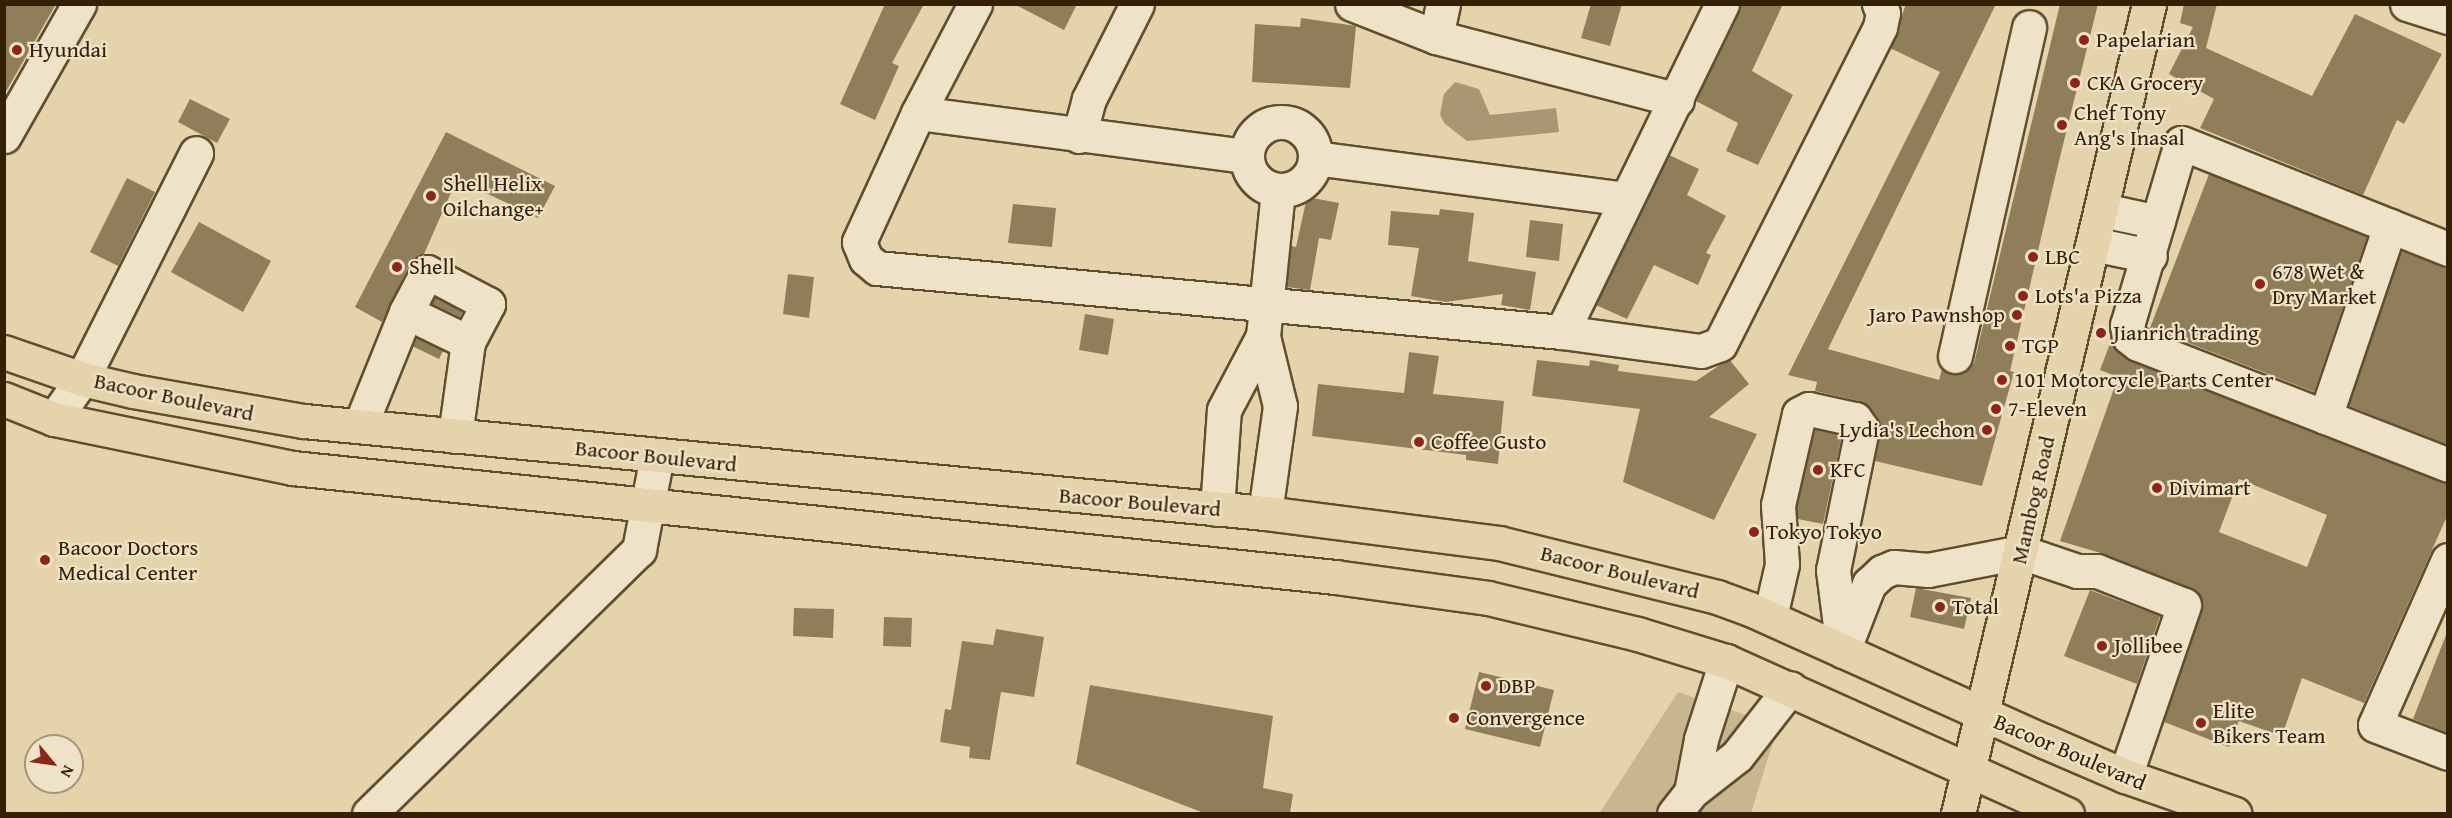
<!DOCTYPE html>
<html>
<head>
<meta charset="utf-8">
<style>
  body { margin:0 }
  #map { position:relative; width:2452px; height:818px; overflow:hidden; background:#e5d4ab; font-family:"Gentium Book Plus",serif }
  div>[style] { position:absolute }
  .green>* { inset:0; background:#c7b68f }
  .water>* { inset:0; background:#a99773 }
  .building>* { inset:0; background:#907e5b }
  .roads { filter:drop-shadow(2px 0 #604e2e) drop-shadow(-2px 0 #604e2e) drop-shadow(0 2px #604e2e) drop-shadow(0 -2px #604e2e) }
  .minor>* { height:33px; margin:-16.5px; padding:0 16.5px; transform-origin:16.5px; border-radius:16.5px; background:#eee3c8 }
  .minor>.ring { margin:-16.5px; padding:0; box-sizing:content-box; background:none; border:33px solid #eee3c8; border-radius:50% }
  .major>* { height:33px; margin:-16.5px; padding:0 16.5px; transform-origin:16.5px; border-radius:16.5px; background:#e5d4ab }
  .dots>* { width:16px; height:16px; translate:-50% -50%; box-sizing:border-box; border:3px solid #eee3c8; border-radius:50% }
  span { translate:-50% -50%; white-space:nowrap; text-align:center; line-height:1.15; -webkit-text-stroke:4.5px #eee3c8; paint-order:stroke }
  .poi-label { font-size:22px; color:#342105 }
  .left { translate:0 -50%; text-align:left }
  .right { translate:-100% -50%; text-align:right }
  .street-label { font-size:22px; color:#342105 }
  .frame { position:absolute; inset:0; border:6px solid #342105; pointer-events:none }
  .north { position:absolute; left:24px; top:734px; width:60px; height:60px; box-sizing:border-box; background:#eee3c8; border:2px solid #a4957a; border-radius:50%; rotate:119deg; font-size:16px; font-weight:700; line-height:24px; text-align:center; color:#342105 }
  .north::after { content:''; display:block; margin:auto; width:21px; height:27px; background:#8f2418; clip-path:polygon(50% 0,100% 100%,50% 72%,0 100%) }
</style>
</head>
<body>
<div id="map">
  <div class="green">
    <div style="clip-path:polygon(1678px 692px,1778px 726px,1751px 813px,1599px 814px)"></div>
  </div>
  <div class="water">
    <div style="clip-path:polygon(1455px 82px,1479px 89px,1490px 115px,1556px 108px,1559px 132px,1467px 141px,1444px 123px,1440px 114px,1444px 94px)"></div>
  </div>
  <div class="building">
    <div style="clip-path:polygon(4px 4px,56px 4px,4px 95px)"></div>
    <div style="clip-path:polygon(885px 4px,924px 4px,892px 63px,899px 66px,875px 120px,840px 104px)"></div>
    <div style="clip-path:polygon(1014px 4px,1077px 4px,1064px 30px)"></div>
    <div style="clip-path:polygon(1591px 4px,1622px 4px,1610px 46px,1581px 38px)"></div>
    <div style="clip-path:polygon(1740px 4px,1783px 4px,1752px 71px,1793px 95px,1758px 165px,1726px 151px,1738px 123px,1696px 101px)"></div>
    <div style="clip-path:polygon(1906px 4px,1996px 4px,1828px 349px,1939px 380px,1942px 369px,1960px 374px,1974px 363px,2060px 4px,2098px 4px,2058px 165px,2010px 371px,2014px 372px,1982px 486px,1875px 461px,1880px 426px,1870px 408px,1859px 401px,1815px 391px,1817px 382px,1788px 375px,1940px 72px,1890px 48px)"></div>
    <div style="clip-path:polygon(2184px 4px,2217px 4px,2206px 48px,2312px 96px,2355px 14px,2442px 54px,2404px 124px,2397px 120px,2363px 195px,2200px 128px,2214px 99px,2169px 74px,2193px 27px,2180px 23px)"></div>
    <div style="clip-path:polygon(1301px 18px,1356px 26px,1350px 88px,1252px 82px,1255px 24px,1300px 27px)"></div>
    <div style="clip-path:polygon(190px 99px,230px 119px,217px 143px,178px 122px)"></div>
    <div style="clip-path:polygon(446px 132px,555px 186px,538px 218px,457px 179px,424px 254px,410px 263px,382px 322px,355px 307px)"></div>
    <div style="clip-path:polygon(1669px 155px,1699px 169px,1687px 195px,1726px 216px,1706px 253px,1711px 255px,1698px 285px,1654px 265px,1627px 319px,1596px 305px)"></div>
    <div style="clip-path:polygon(2209px 174px,2367px 237px,2314px 392px,2150px 328px)"></div>
    <div style="clip-path:polygon(127px 178px,155px 192px,118px 266px,90px 252px)"></div>
    <div style="clip-path:polygon(1307px 197px,1339px 203px,1331px 240px,1319px 238px,1310px 290px,1287px 287px,1291px 246px,1296px 247px)"></div>
    <div style="clip-path:polygon(1013px 204px,1056px 208px,1052px 247px,1008px 243px)"></div>
    <div style="clip-path:polygon(1440px 209px,1474px 213px,1468px 261px,1536px 272px,1530px 310px,1501px 305px,1503px 294px,1446px 302px,1411px 296px,1419px 248px,1388px 245px,1391px 211px,1439px 215px)"></div>
    <div style="clip-path:polygon(1530px 220px,1563px 224px,1559px 261px,1526px 257px)"></div>
    <div style="clip-path:polygon(199px 222px,271px 261px,243px 312px,171px 272px)"></div>
    <div style="clip-path:polygon(2401px 251px,2448px 267px,2448px 445px,2349px 406px)"></div>
    <div style="clip-path:polygon(788px 274px,814px 277px,809px 318px,783px 314px)"></div>
    <div style="clip-path:polygon(435px 297px,462px 312px,460px 317px,432px 304px)"></div>
    <div style="clip-path:polygon(1085px 314px,1114px 319px,1108px 355px,1079px 350px)"></div>
    <div style="clip-path:polygon(416px 338px,443px 351px,439px 359px,412px 346px)"></div>
    <div style="clip-path:polygon(evenodd,2111px 341px,2131px 361px,2448px 483px,2448px 514px,2364px 703px,2302px 678px,2282px 736px,2239px 721px,2229px 747px,2164px 722px,2202px 611px,2199px 594px,2104px 554px,2060px 541px,2118px 377px,2100px 370px,2111px 341px,2239px 479px,2327px 515px,2307px 567px,2219px 532px,2239px 479px)"></div>
    <div style="clip-path:polygon(1409px 352px,1439px 356px,1433px 394px,1504px 401px,1498px 464px,1466px 460px,1466px 455px,1312px 436px,1318px 384px,1404px 393px)"></div>
    <div style="clip-path:polygon(1729px 359px,1749px 384px,1709px 417px,1757px 434px,1714px 520px,1623px 482px,1640px 409px,1532px 396px,1537px 360px,1589px 366px,1590px 360px,1619px 365px,1618px 371px,1696px 381px)"></div>
    <div style="clip-path:polygon(1815px 429px,1842px 435px,1823px 524px,1798px 519px,1797px 507px)"></div>
    <div style="clip-path:polygon(1916px 588px,1971px 598px,1964px 629px,1910px 617px)"></div>
    <div style="clip-path:polygon(2090px 590px,2160px 616px,2137px 684px,2064px 656px)"></div>
    <div style="clip-path:polygon(794px 608px,834px 609px,833px 638px,793px 636px)"></div>
    <div style="clip-path:polygon(884px 617px,912px 618px,911px 647px,883px 646px)"></div>
    <div style="clip-path:polygon(996px 629px,1044px 637px,1034px 697px,1001px 692px,990px 760px,969px 758px,970px 747px,940px 742px,945px 709px,951px 710px,962px 641px,993px 645px)"></div>
    <div style="clip-path:polygon(2446px 635px,2448px 635px,2448px 733px,2413px 719px)"></div>
    <div style="clip-path:polygon(1479px 672px,1554px 690px,1540px 747px,1465px 729px)"></div>
    <div style="clip-path:polygon(1090px 685px,1273px 716px,1263px 788px,1293px 794px,1290px 813px,1204px 813px,1076px 764px)"></div>
  </div>
  <div class="roads">
    <div class="minor">
      <div style="left:975px;top:4px;width:123px;rotate:117.6deg"></div>
      <div style="left:918px;top:113px;width:142px;rotate:114.6deg"></div>
      <div style="left:859px;top:242px;width:18px;rotate:68deg"></div>
      <div style="left:866px;top:259px;width:14px;rotate:39deg"></div>
      <div style="left:877px;top:268px;width:688px;rotate:5.34deg"></div>
      <div style="left:1562px;top:332px;width:140px;rotate:7.8deg"></div>
      <div style="left:1701px;top:351px;width:20px;rotate:-20deg"></div>
      <div style="left:1720px;top:344px;width:355px;rotate:-63.2deg"></div>
      <div style="left:1880px;top:27px;width:14px;rotate:-78deg"></div>
      <div style="left:1883px;top:13px;width:10px;rotate:-114deg"></div>
      <div style="left:1352px;top:4px;width:90px;rotate:21.4deg"></div>
      <div style="left:1436px;top:37px;width:249px;rotate:14.6deg"></div>
      <div style="left:2407px;top:4px;width:43px;rotate:17.6deg"></div>
      <div style="left:1436px;top:37px;width:34px;rotate:-78deg"></div>
      <div style="left:918px;top:113px;width:331px;rotate:7.5deg"></div>
      <div class="ring" style="left:1247px;top:122px;width:35px;height:35px"></div>
      <div style="left:4px;top:136px;width:152px;rotate:-60.4deg"></div>
      <div style="left:1079px;top:136px;width:38px;rotate:-75deg"></div>
      <div style="left:1089px;top:99px;width:106px;rotate:-63.2deg"></div>
      <div style="left:1315px;top:158px;width:313px;rotate:7.5deg"></div>
      <div style="left:2102px;top:210px;width:57px;rotate:12.1deg"></div>
      <div style="left:2093px;top:244px;width:58px;rotate:11.9deg"></div>
      <div style="left:2448px;top:249px;width:287px;rotate:-158.3deg"></div>
      <div style="left:2181px;top:143px;width:190px;rotate:106.5deg"></div>
      <div style="left:2127px;top:325px;width:12px;rotate:81deg"></div>
      <div style="left:2129px;top:337px;width:11px;rotate:38deg"></div>
      <div style="left:2138px;top:344px;width:333px;rotate:21.3deg"></div>
      <div style="left:406px;top:312px;width:45px;rotate:-62.3deg"></div>
      <div style="left:427px;top:272px;width:69px;rotate:27.7deg"></div>
      <div style="left:488px;top:304px;width:43px;rotate:117.8deg"></div>
      <div style="left:468px;top:342px;width:95px;rotate:97.9deg"></div>
      <div style="left:1562px;top:332px;width:365px;rotate:-64deg"></div>
      <div style="left:1955px;top:356px;width:337px;rotate:-77.3deg"></div>
      <div style="left:2325px;top:417px;width:202px;rotate:-71.2deg"></div>
      <div style="left:54px;top:419px;width:49px;rotate:-55deg"></div>
      <div style="left:82px;top:379px;width:253px;rotate:-63.2deg"></div>
      <div style="left:360px;top:426px;width:123px;rotate:-68deg"></div>
      <div style="left:406px;top:312px;width:69px;rotate:25.8deg"></div>
      <div style="left:1217px;top:509px;width:99px;rotate:-86deg"></div>
      <div style="left:1224px;top:410px;width:84px;rotate:-62.2deg"></div>
      <div style="left:1265px;top:513px;width:108px;rotate:-82deg"></div>
      <div style="left:1280px;top:406px;width:72px;rotate:-103.7deg"></div>
      <div style="left:1263px;top:336px;width:146px;rotate:-84.1deg"></div>
      <div style="left:2448px;top:560px;width:180px;rotate:113.9deg"></div>
      <div style="left:2375px;top:725px;width:78px;rotate:21deg"></div>
      <div style="left:1770px;top:617px;width:54px;rotate:-77.2deg"></div>
      <div style="left:1782px;top:564px;width:59px;rotate:-93.9deg"></div>
      <div style="left:1778px;top:505px;width:93px;rotate:-77deg"></div>
      <div style="left:1799px;top:414px;width:11px;rotate:-27deg"></div>
      <div style="left:1809px;top:409px;width:47px;rotate:12.3deg"></div>
      <div style="left:1855px;top:419px;width:12px;rotate:55deg"></div>
      <div style="left:1862px;top:429px;width:144px;rotate:101.6deg"></div>
      <div style="left:1833px;top:570px;width:80px;rotate:82.8deg"></div>
      <div style="left:1843px;top:651px;width:72px;rotate:-68.8deg"></div>
      <div style="left:1869px;top:584px;width:18px;rotate:-43deg"></div>
      <div style="left:1882px;top:572px;width:13px;rotate:-23deg"></div>
      <div style="left:1894px;top:567px;width:34px;rotate:5deg"></div>
      <div style="left:1928px;top:570px;width:95px;rotate:-11deg"></div>
      <div style="left:2021px;top:552px;width:59px;rotate:18.7deg"></div>
      <div style="left:2077px;top:571px;width:20px"></div>
      <div style="left:2097px;top:571px;width:93px;rotate:21.3deg"></div>
      <div style="left:2184px;top:605px;width:181px;rotate:109deg"></div>
      <div style="left:1691px;top:792px;width:54px;rotate:-79.3deg"></div>
      <div style="left:1701px;top:739px;width:82px;rotate:-72.2deg"></div>
      <div style="left:369px;top:814px;width:378px;rotate:-44.4deg"></div>
      <div style="left:639px;top:550px;width:96px;rotate:-79.2deg"></div>
      <div style="left:1674px;top:814px;width:28px;rotate:-52deg"></div>
      <div style="left:1691px;top:792px;width:58px;rotate:-38deg"></div>
      <div style="left:1737px;top:756px;width:86px;rotate:-52.1deg"></div>
    </div>
    <div class="major">
      <div style="left:4px;top:352px;width:83px;rotate:19.1deg"></div>
      <div style="left:82px;top:379px;width:52px;rotate:13.2deg"></div>
      <div style="left:133px;top:391px;width:174px;rotate:10deg"></div>
      <div style="left:304px;top:421px;width:965px;rotate:5.47deg"></div>
      <div style="left:1265px;top:513px;width:236px;rotate:7.3deg"></div>
      <div style="left:1499px;top:543px;width:225px;rotate:13.9deg"></div>
      <div style="left:1717px;top:597px;width:35px;rotate:20deg"></div>
      <div style="left:1750px;top:609px;width:322px;rotate:24.2deg"></div>
      <div style="left:2044px;top:741px;width:88px;rotate:23.4deg"></div>
      <div style="left:2125px;top:776px;width:116px;rotate:19.1deg"></div>
      <div style="left:4px;top:399px;width:54px;rotate:21.8deg"></div>
      <div style="left:54px;top:419px;width:244px;rotate:11.6deg"></div>
      <div style="left:293px;top:468px;width:1048px;rotate:5.97deg"></div>
      <div style="left:1335px;top:577px;width:154px;rotate:7.8deg"></div>
      <div style="left:1488px;top:598px;width:154px;rotate:13.5deg"></div>
      <div style="left:1638px;top:634px;width:92px;rotate:17.1deg"></div>
      <div style="left:1726px;top:661px;width:374px;rotate:24.2deg"></div>
      <div style="left:1958px;top:814px;width:832px;rotate:-76.73deg"></div>
    </div>
  </div>
  <div class="dots">
    <div style="left:2084px;top:40px;background:#8f2418"></div>
    <div style="left:17px;top:50px;background:#8f2418"></div>
    <div style="left:2075px;top:83px;background:#8f2418"></div>
    <div style="left:2062px;top:125px;background:#8f2418"></div>
    <div style="left:431px;top:196px;background:#8f2418"></div>
    <div style="left:2033px;top:257px;background:#8f2418"></div>
    <div style="left:397px;top:267px;background:#8f2418"></div>
    <div style="left:2260px;top:284px;background:#8f2418"></div>
    <div style="left:2023px;top:296px;background:#8f2418"></div>
    <div style="left:2017px;top:315px;background:#8f2418"></div>
    <div style="left:2101px;top:333px;background:#8f2418"></div>
    <div style="left:2010px;top:346px;background:#8f2418"></div>
    <div style="left:2002px;top:380px;background:#8f2418"></div>
    <div style="left:1996px;top:409px;background:#8f2418"></div>
    <div style="left:1987px;top:430px;background:#8f2418"></div>
    <div style="left:1419px;top:442px;background:#8f2418"></div>
    <div style="left:1818px;top:470px;background:#8f2418"></div>
    <div style="left:2157px;top:488px;background:#8f2418"></div>
    <div style="left:1754px;top:532px;background:#8f2418"></div>
    <div style="left:45px;top:560px;background:#8f2418"></div>
    <div style="left:1940px;top:607px;background:#8f2418"></div>
    <div style="left:2102px;top:646px;background:#8f2418"></div>
    <div style="left:1486px;top:686px;background:#8f2418"></div>
    <div style="left:1454px;top:718px;background:#8f2418"></div>
    <div style="left:2201px;top:723px;background:#8f2418"></div>
  </div>
  <div class="poi-label">
    <span class="left" style="left:2096px;top:40px">Papelarian</span>
    <span class="left" style="left:29px;top:50px">Hyundai</span>
    <span class="left" style="left:2087px;top:83px">CKA Grocery</span>
    <span class="left" style="left:2074px;top:125px">Chef Tony<br>Ang's Inasal</span>
    <span class="left" style="left:443px;top:196px">Shell Helix<br>Oilchange+</span>
    <span class="left" style="left:2045px;top:257px">LBC</span>
    <span class="left" style="left:409px;top:267px">Shell</span>
    <span class="left" style="left:2272px;top:284px">678 Wet &amp;<br>Dry Market</span>
    <span class="left" style="left:2035px;top:296px">Lots'a Pizza</span>
    <span class="right" style="left:2005px;top:315px">Jaro Pawnshop</span>
    <span class="left" style="left:2113px;top:333px">Jianrich trading</span>
    <span class="left" style="left:2022px;top:346px">TGP</span>
    <span class="left" style="left:2014px;top:380px">101 Motorcycle Parts Center</span>
    <span class="left" style="left:2008px;top:409px">7-Eleven</span>
    <span class="right" style="left:1975px;top:430px">Lydia's Lechon</span>
    <span class="left" style="left:1431px;top:442px">Coffee Gusto</span>
    <span class="left" style="left:1830px;top:470px">KFC</span>
    <span class="left" style="left:2169px;top:488px">Divimart</span>
    <span class="left" style="left:1766px;top:532px">Tokyo Tokyo</span>
    <span class="left" style="left:58px;top:560px">Bacoor Doctors<br>Medical Center</span>
    <span class="left" style="left:1952px;top:607px">Total</span>
    <span class="left" style="left:2114px;top:646px">Jollibee</span>
    <span class="left" style="left:1498px;top:686px">DBP</span>
    <span class="left" style="left:2213px;top:723px">Elite<br>Bikers Team</span>
    <span class="left" style="left:1466px;top:718px">Convergence</span>
  </div>
  <div class="street-label">
    <span style="left:174px;top:397px;rotate:12deg">Bacoor Boulevard</span>
    <span style="left:656px;top:456px;rotate:6deg">Bacoor Boulevard</span>
    <span style="left:2033px;top:500px;rotate:-77deg">Mambog Road</span>
    <span style="left:1140px;top:502px;rotate:5deg">Bacoor Boulevard</span>
    <span style="left:1620px;top:572px;rotate:14deg">Bacoor Boulevard</span>
    <span style="left:2070px;top:752px;rotate:23deg">Bacoor Boulevard</span>
  </div>
  <div class="frame"></div>
  <div class="north">N</div>
</div>
</body>
</html>
